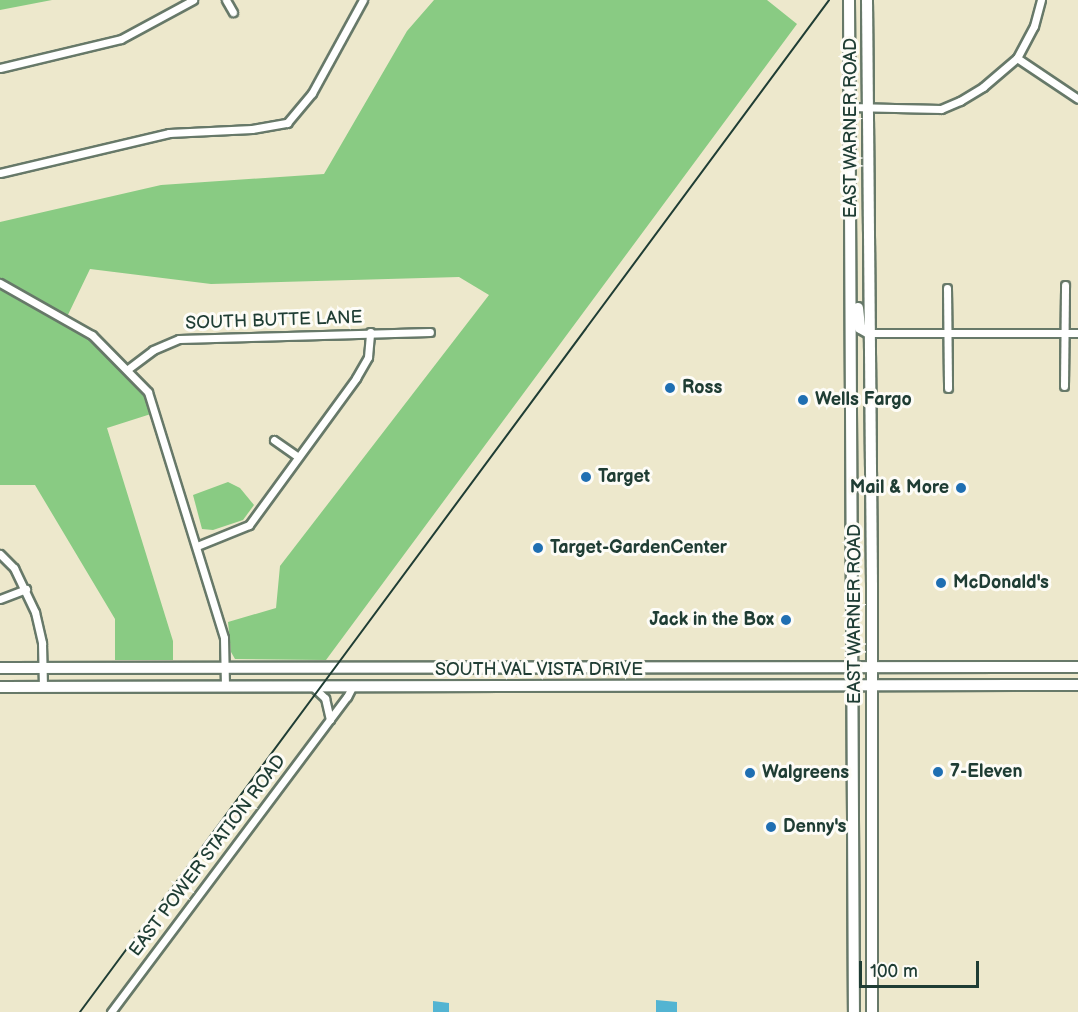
<!DOCTYPE html>
<html>
<head>
<meta charset="utf-8">
<style>
  body { margin:0 }
  #map { position:relative; width:1078px; height:1012px; overflow:hidden; background:#ede8cc; font-family:"Balsamiq Sans",sans-serif }
  div>[style] { position:absolute }
  .green>* { inset:0; background:#89cb83 }
  .water>* { inset:0; background:#53b4d2 }
  .roads { filter:drop-shadow(2px 0 #677969) drop-shadow(-2px 0 #677969) drop-shadow(0 2px #677969) drop-shadow(0 -2px #677969) }
  .minor>* { height:7px; margin:-3.5px; padding:0 3.5px; transform-origin:3.5px; border-radius:3.5px; background:#fff }
  .secondary>* { height:10px; margin:-5px; padding:0 5px; transform-origin:5px; border-radius:5px; background:#fff }
  .rail>* { height:2px; margin:-1px; padding:0 1px; transform-origin:1px; border-radius:1px; background:#1f3d34 }
  .dots>* { width:16px; height:16px; translate:-50% -50%; box-sizing:border-box; border:3px solid #fdfcf7; border-radius:50% }
  span { translate:-50% -50%; white-space:nowrap; text-align:center; line-height:1.15; -webkit-text-stroke:6px #fdfcf7; paint-order:stroke }
  .street-label { font-size:18px; color:#1f3d34 }
  .poi-label { font-size:18px; color:#1f3d34; font-weight:700 }
  .left { translate:0 -50%; text-align:left }
  .right { translate:-100% -50%; text-align:right }
  .scale { position:absolute; left:859px; top:961px; width:120px; height:27px; box-sizing:border-box; border:3px solid #1f3d34; border-top:0; padding-left:8px; font-size:18px; line-height:21px; white-space:nowrap; color:#1f3d34; -webkit-text-stroke:4px #fdfcf7; paint-order:stroke }
</style>
</head>
<body>
<div id="map">
  <div class="green">
    <div style="clip-path:polygon(0 0,52px 0,0 10px)"></div>
    <div style="clip-path:polygon(434px 0,767px 0,797px 24px,326px 660px,235px 659px,231px 652px,228px 622px,276px 608px,280px 566px,489px 295px,459px 277px,211px 284px,90px 269px,65px 321px,92px 335px,148px 392px,154px 413px,107px 428px,173px 641px,173px 660px,115px 660px,115px 619px,35px 485px,0 485px,0 222px,161px 185px,324px 174px,407px 31px)"></div>
    <div style="clip-path:polygon(228px 482px,240px 488px,254px 505px,243px 520px,213px 530px,202px 529px,193px 495px)"></div>
  </div>
  <div class="water">
    <div style="clip-path:polygon(656px 1000px,677px 1002px,677px 1012px,656px 1012px)"></div>
    <div style="clip-path:polygon(433px 1001px,449px 1003px,449px 1012px,433px 1012px)"></div>
  </div>
  <div class="roads">
    <div class="minor">
      <div style="left:226px;top:0;width:14px;rotate:60deg"></div>
      <div style="left:1017px;top:58px;width:73px;rotate:33.9deg"></div>
      <div style="left:0;top:68px;width:124px;rotate:-13.5deg"></div>
      <div style="left:121px;top:39px;width:82px;rotate:-28.4deg"></div>
      <div style="left:849px;top:107px;width:92px;rotate:1.2deg"></div>
      <div style="left:941px;top:109px;width:21px;rotate:-23deg"></div>
      <div style="left:960px;top:101px;width:27px;rotate:-31deg"></div>
      <div style="left:983px;top:87px;width:45px;rotate:-40.5deg"></div>
      <div style="left:1017px;top:58px;width:36px;rotate:-62deg"></div>
      <div style="left:1034px;top:26px;width:27px;rotate:-75deg"></div>
      <div style="left:0;top:173px;width:174px;rotate:-13.3deg"></div>
      <div style="left:169px;top:133px;width:83px;rotate:-2.8deg"></div>
      <div style="left:252px;top:129px;width:36px;rotate:-10deg"></div>
      <div style="left:287px;top:123px;width:39px;rotate:-50deg"></div>
      <div style="left:312px;top:93px;width:106px;rotate:-61.3deg"></div>
      <div style="left:0;top:283px;width:106px;rotate:29.5deg"></div>
      <div style="left:92px;top:335px;width:80px;rotate:45.5deg"></div>
      <div style="left:148px;top:392px;width:257px;rotate:72.8deg"></div>
      <div style="left:224px;top:638px;width:48px;rotate:88.8deg"></div>
      <div style="left:947px;top:288px;width:100px;rotate:89.4deg"></div>
      <div style="left:869px;top:333px;width:209px"></div>
      <div style="left:128px;top:369px;width:31px;rotate:-37deg"></div>
      <div style="left:153px;top:350px;width:28px;rotate:-23deg"></div>
      <div style="left:179px;top:339px;width:251px;rotate:-1.6deg"></div>
      <div style="left:1064px;top:386px;width:101px;rotate:-89.4deg"></div>
      <div style="left:274px;top:440px;width:29px;rotate:35deg"></div>
      <div style="left:197px;top:546px;width:56px;rotate:-22deg"></div>
      <div style="left:249px;top:525px;width:182px;rotate:-53.9deg"></div>
      <div style="left:356px;top:378px;width:24px;rotate:-60deg"></div>
      <div style="left:368px;top:357px;width:25px;rotate:-85deg"></div>
      <div style="left:0;top:554px;width:20px;rotate:45deg"></div>
      <div style="left:14px;top:568px;width:49px;rotate:64.5deg"></div>
      <div style="left:35px;top:612px;width:32px;rotate:77deg"></div>
      <div style="left:42px;top:643px;width:44px;rotate:88.7deg"></div>
      <div style="left:0;top:599px;width:28px;rotate:-21deg"></div>
      <div style="left:312px;top:686px;width:18px;rotate:43deg"></div>
      <div style="left:325px;top:698px;width:22px;rotate:77deg"></div>
      <div style="left:111px;top:1012px;width:394px;rotate:-53.2deg"></div>
      <div style="left:347px;top:697px;width:11px;rotate:-63deg"></div>
    </div>
    <div class="secondary">
      <div style="left:849px;top:0;width:1012px;rotate:89.72deg"></div>
      <div style="left:867px;top:0;width:589px;rotate:89.51deg"></div>
      <div style="left:872px;top:589px;width:423px;rotate:90deg"></div>
      <div style="left:858px;top:308px;width:20px;rotate:84deg"></div>
      <div style="left:860px;top:328px;width:10px;rotate:29deg"></div>
      <div style="left:0;top:668px;width:1078px;rotate:-0.05deg"></div>
      <div style="left:0;top:687px;width:1078px;rotate:-0.11deg"></div>
    </div>
  </div>
  <div class="rail">
    <div style="left:80px;top:1012px;width:1259px;rotate:-53.49deg"></div>
  </div>
  <div class="dots">
    <div style="left:670px;top:388px;background:#1f6fb2"></div>
    <div style="left:803px;top:400px;background:#1f6fb2"></div>
    <div style="left:586px;top:477px;background:#1f6fb2"></div>
    <div style="left:961px;top:488px;background:#1f6fb2"></div>
    <div style="left:538px;top:548px;background:#1f6fb2"></div>
    <div style="left:941px;top:583px;background:#1f6fb2"></div>
    <div style="left:786px;top:620px;background:#1f6fb2"></div>
    <div style="left:938px;top:772px;background:#1f6fb2"></div>
    <div style="left:750px;top:773px;background:#1f6fb2"></div>
    <div style="left:771px;top:827px;background:#1f6fb2"></div>
  </div>
  <div class="street-label">
    <span style="left:851px;top:128px;rotate:-90deg">EAST WARNER ROAD</span>
    <span style="left:274px;top:321px;rotate:-2deg">SOUTH BUTTE LANE</span>
    <span style="left:855px;top:614px;rotate:-90deg">EAST WARNER ROAD</span>
    <span style="left:539px;top:670px">SOUTH VAL VISTA DRIVE</span>
    <span style="left:208px;top:856px;rotate:-53deg">EAST POWER STATION ROAD</span>
  </div>
  <div class="poi-label">
    <span class="left" style="left:682px;top:388px">Ross</span>
    <span class="left" style="left:815px;top:400px">Wells Fargo</span>
    <span class="left" style="left:598px;top:477px">Target</span>
    <span class="right" style="left:949px;top:488px">Mail &amp; More</span>
    <span class="left" style="left:550px;top:548px">Target-GardenCenter</span>
    <span class="left" style="left:953px;top:583px">McDonald's</span>
    <span class="right" style="left:774px;top:620px">Jack in the Box</span>
    <span class="left" style="left:950px;top:772px">7-Eleven</span>
    <span class="left" style="left:762px;top:773px">Walgreens</span>
    <span class="left" style="left:783px;top:827px">Denny's</span>
  </div>
  <div class="scale">100 m</div>
</div>
</body>
</html>
